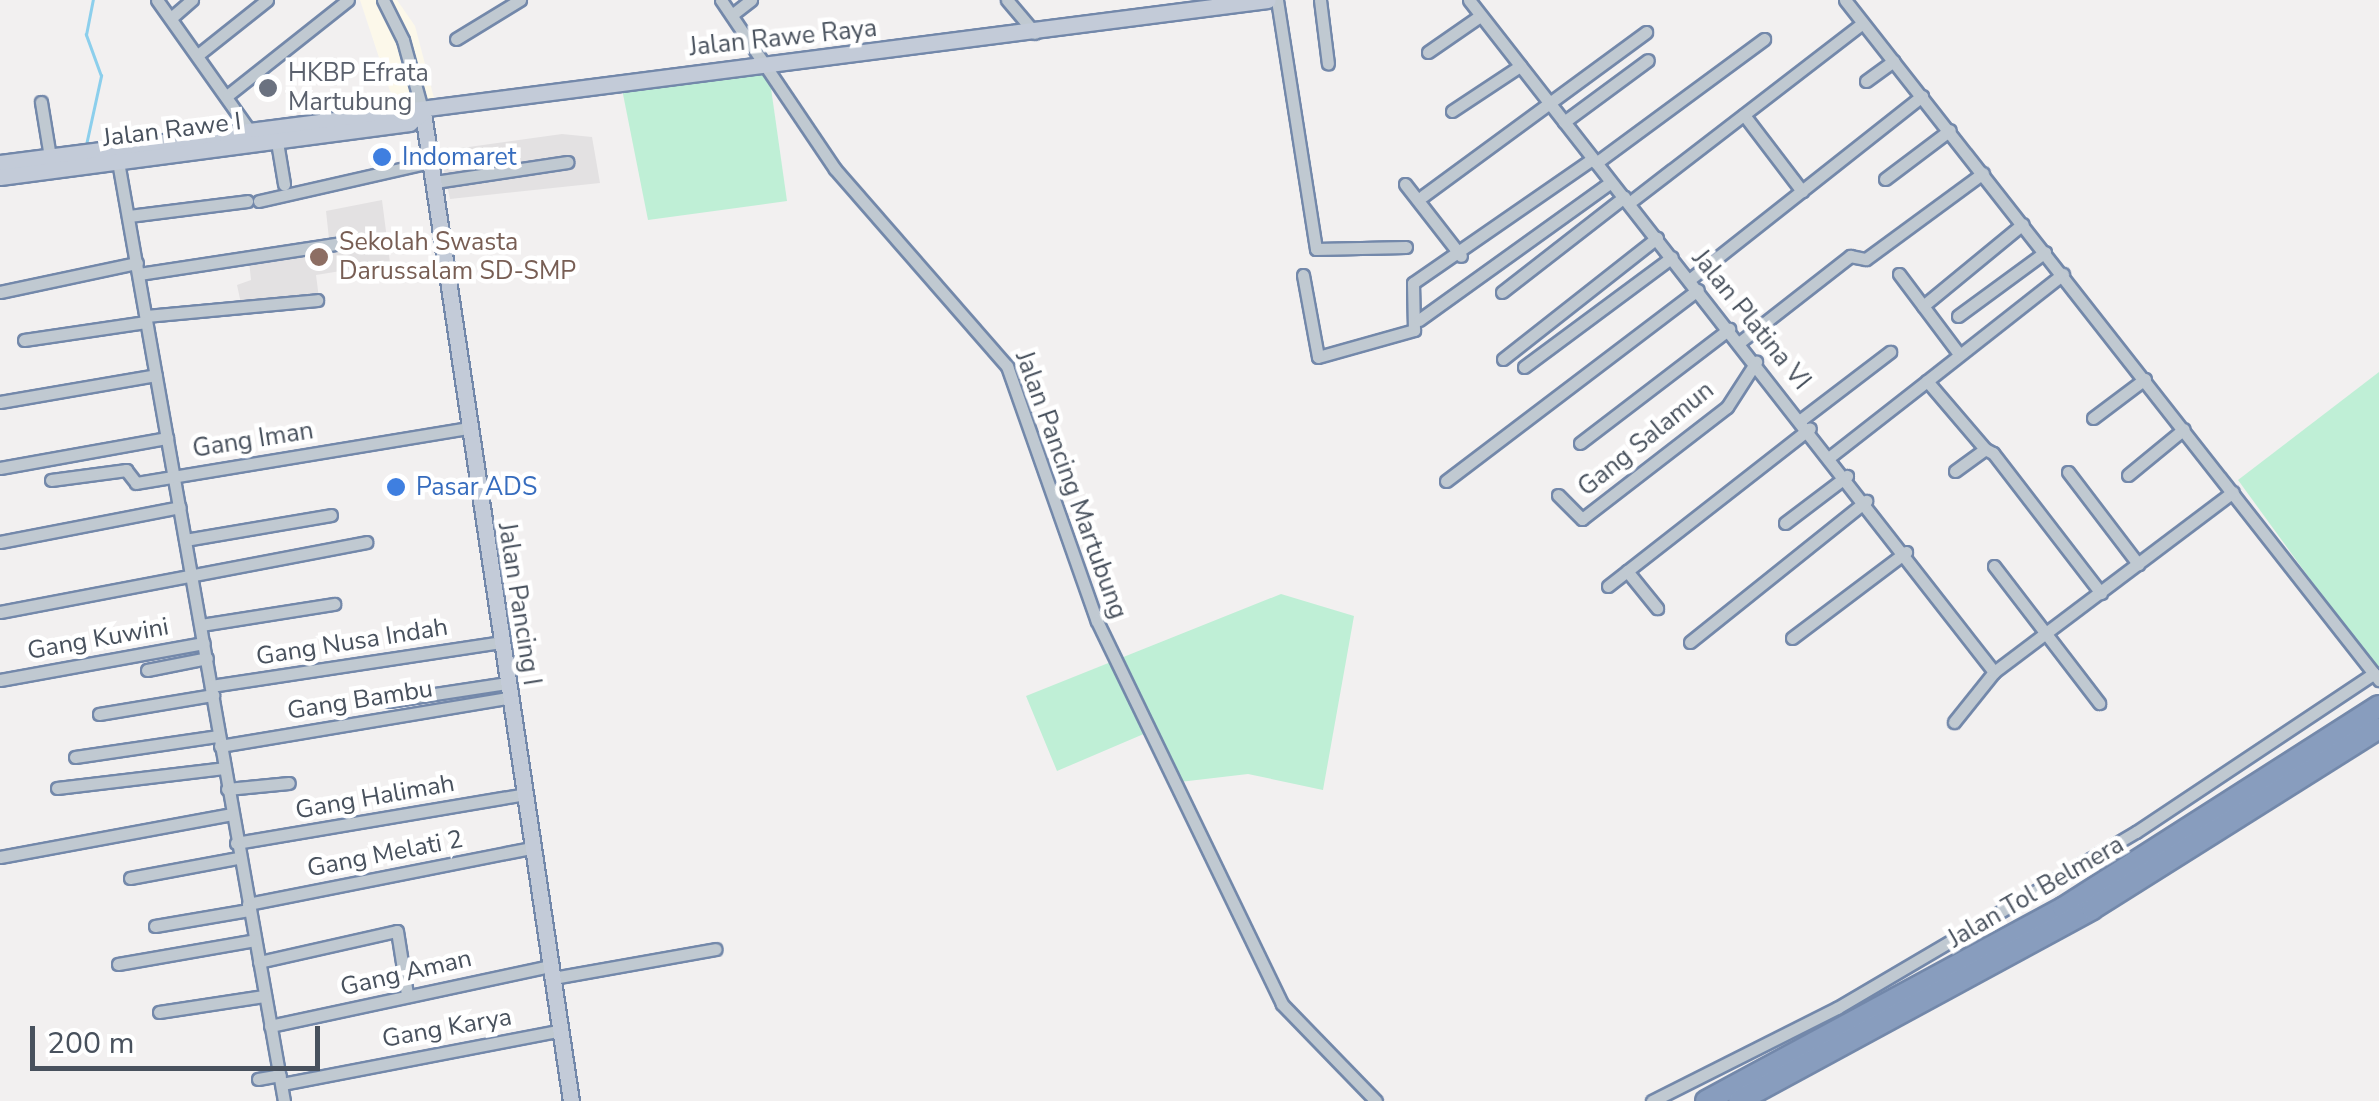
<!DOCTYPE html>
<html>
<head>
<meta charset="utf-8">
<style>
  body { margin:0 }
  #map { position:relative; width:2379px; height:1101px; overflow:hidden; background:#f2f0f0; font-family:"Nunito Sans",sans-serif }
  div>[style] { position:absolute }
  .commercial>* { inset:0; background:#fcf8ea }
  .education>* { inset:0; background:#e3e1e2 }
  .green>* { inset:0; background:#bfefd6 }
  .stream>* { height:2.5px; margin:-1.25px; padding:0 1.25px; transform-origin:1.25px; border-radius:1.25px; background:#8ccfec }
  .roads { filter:drop-shadow(2px 0 #7388aa) drop-shadow(-2px 0 #7388aa) drop-shadow(0 2px #7388aa) drop-shadow(0 -2px #7388aa) }
  .street>* { height:11px; margin:-5.5px; padding:0 5.5px; transform-origin:5.5px; border-radius:5.5px; background:#c0c9d1 }
  .secondary>* { height:15px; margin:-7.5px; padding:0 7.5px; transform-origin:7.5px; border-radius:7.5px; background:#c3cbd8 }
  .highway>* { height:20px; margin:-10px; padding:0 10px; transform-origin:10px; border-radius:10px; background:#889dbe }
  .dots>* { width:28px; height:28px; translate:-50% -50%; box-sizing:border-box; border:5px solid #fff; border-radius:50% }
  span { translate:-50% -50%; white-space:nowrap; text-align:center; line-height:1.15; -webkit-text-stroke:9px #fff; paint-order:stroke }
  .street-label { font-size:25px; color:#48515d }
  .worship-label { font-size:25px; color:#5b616d }
  .left { translate:0 -50%; text-align:left }
  .shop-label { font-size:25px; color:#366cbe }
  .education-label { font-size:25px; color:#785e54 }
  .scale { position:absolute; left:30px; top:1026px; width:290px; height:45px; box-sizing:border-box; border:5px solid #48515d; border-top:0; padding-left:12px; font-size:30px; line-height:35px; white-space:nowrap; color:#48515d; -webkit-text-stroke:8px #fff; paint-order:stroke }
</style>
</head>
<body>
<div id="map">
  <div class="commercial">
    <div style="clip-path:polygon(360px 0,397px 0,415px 26px,435px 102px,395px 106px)"></div>
  </div>
  <div class="education">
    <div style="clip-path:polygon(562px 134px,592px 137px,600px 183px,450px 199px,440px 151px)"></div>
    <div style="clip-path:polygon(382px 200px,390px 263px,316px 275px,319px 298px,242px 308px,237px 285px,251px 280px,248px 251px,329px 239px,326px 211px)"></div>
  </div>
  <div class="green">
    <div style="clip-path:polygon(769px 74px,787px 201px,648px 220px,622px 89px)"></div>
    <div style="clip-path:polygon(2379px 372px,2379px 674px,2238px 480px)"></div>
    <div style="clip-path:polygon(1281px 594px,1354px 616px,1323px 790px,1248px 774px,1171px 783px,1146px 733px,1057px 771px,1026px 696px)"></div>
  </div>
  <div class="stream">
    <div style="left:86px;top:145px;width:71px;rotate:-77.7deg"></div>
    <div style="left:101px;top:76px;width:44px;rotate:-110.1deg"></div>
    <div style="left:86px;top:35px;width:36px;rotate:-79deg"></div>
  </div>
  <div class="roads">
    <div class="street">
      <div style="left:157px;top:0;width:159px;rotate:54.7deg"></div>
      <div style="left:383px;top:0;width:45px;rotate:63.4deg"></div>
      <div style="left:403px;top:40px;width:76px;rotate:74.7deg"></div>
      <div style="left:721px;top:0;width:204px;rotate:56deg"></div>
      <div style="left:835px;top:169px;width:262px;rotate:48.9deg"></div>
      <div style="left:1007px;top:366px;width:270px;rotate:70.6deg"></div>
      <div style="left:1097px;top:621px;width:425px;rotate:64.2deg"></div>
      <div style="left:1282px;top:1004px;width:135px;rotate:45.9deg"></div>
      <div style="left:1007px;top:0;width:43px;rotate:49.7deg"></div>
      <div style="left:1277px;top:0;width:252px;rotate:81.1deg"></div>
      <div style="left:1316px;top:249px;width:90px;rotate:-1.3deg"></div>
      <div style="left:1320px;top:0;width:64px;rotate:82.9deg"></div>
      <div style="left:1469px;top:0;width:853px;rotate:52deg"></div>
      <div style="left:1845px;top:0;width:865px;rotate:51.86deg"></div>
      <div style="left:733px;top:14px;width:23px;rotate:-38deg"></div>
      <div style="left:171px;top:18px;width:28px;rotate:-41deg"></div>
      <div style="left:456px;top:39px;width:75px;rotate:-31.4deg"></div>
      <div style="left:1428px;top:52px;width:63px;rotate:-34.7deg"></div>
      <div style="left:199px;top:54px;width:87px;rotate:-38.5deg"></div>
      <div style="left:1866px;top:81px;width:34px;rotate:-36deg"></div>
      <div style="left:228px;top:95px;width:153px;rotate:-38.4deg"></div>
      <div style="left:41px;top:102px;width:56px;rotate:80.7deg"></div>
      <div style="left:1452px;top:111px;width:82px;rotate:-33.5deg"></div>
      <div style="left:1744px;top:115px;width:96px;rotate:52.7deg"></div>
      <div style="left:1564px;top:122px;width:104px;rotate:-36.4deg"></div>
      <div style="left:277px;top:142px;width:43px;rotate:80.5deg"></div>
      <div style="left:117px;top:156px;width:960px;rotate:79.98deg"></div>
      <div style="left:1596px;top:163px;width:209px;rotate:-36.4deg"></div>
      <div style="left:1885px;top:179px;width:81px;rotate:-37deg"></div>
      <div style="left:435px;top:182px;width:134px;rotate:-8.6deg"></div>
      <div style="left:1405px;top:184px;width:91px;rotate:52.1deg"></div>
      <div style="left:1423px;top:196px;width:277px;rotate:-36.3deg"></div>
      <div style="left:259px;top:201px;width:176px;rotate:-12.8deg"></div>
      <div style="left:1629px;top:203px;width:295px;rotate:-37.6deg"></div>
      <div style="left:129px;top:216px;width:119px;rotate:-7.2deg"></div>
      <div style="left:139px;top:274px;width:225px;rotate:-8.7deg"></div>
      <div style="left:1899px;top:274px;width:100px;rotate:53.1deg"></div>
      <div style="left:1303px;top:275px;width:83px;rotate:79.6deg"></div>
      <div style="left:1318px;top:357px;width:100px;rotate:-15.7deg"></div>
      <div style="left:1414px;top:330px;width:47px;rotate:-91.2deg"></div>
      <div style="left:1413px;top:283px;width:218px;rotate:-34.7deg"></div>
      <div style="left:1689px;top:280px;width:297px;rotate:-38.3deg"></div>
      <div style="left:0;top:292px;width:140px;rotate:-12deg"></div>
      <div style="left:1502px;top:292px;width:155px;rotate:-37.9deg"></div>
      <div style="left:1923px;top:306px;width:129px;rotate:-39.4deg"></div>
      <div style="left:146px;top:316px;width:172px;rotate:-5.3deg"></div>
      <div style="left:1958px;top:316px;width:108px;rotate:-36.3deg"></div>
      <div style="left:1419px;top:320px;width:236px;rotate:-35.7deg"></div>
      <div style="left:24px;top:340px;width:123px;rotate:-8.4deg"></div>
      <div style="left:1740px;top:342px;width:140px;rotate:-38deg"></div>
      <div style="left:1850px;top:256px;width:16px;rotate:11deg"></div>
      <div style="left:1866px;top:259px;width:145px;rotate:-36.3deg"></div>
      <div style="left:1503px;top:359px;width:196px;rotate:-38.2deg"></div>
      <div style="left:1524px;top:367px;width:184px;rotate:-36.6deg"></div>
      <div style="left:1927px;top:381px;width:173px;rotate:-38.2deg"></div>
      <div style="left:0;top:402px;width:158px;rotate:-9.8deg"></div>
      <div style="left:2093px;top:418px;width:65px;rotate:-36.9deg"></div>
      <div style="left:1802px;top:419px;width:111px;rotate:-37.3deg"></div>
      <div style="left:1580px;top:443px;width:188px;rotate:-37.4deg"></div>
      <div style="left:1831px;top:456px;width:122px;rotate:-38deg"></div>
      <div style="left:1927px;top:381px;width:89px;rotate:49.5deg"></div>
      <div style="left:0;top:468px;width:170px;rotate:-10.2deg"></div>
      <div style="left:1955px;top:471px;width:37px;rotate:-36deg"></div>
      <div style="left:1985px;top:449px;width:9px;rotate:27deg"></div>
      <div style="left:1993px;top:453px;width:177px;rotate:52.4deg"></div>
      <div style="left:2068px;top:472px;width:116px;rotate:52.7deg"></div>
      <div style="left:2128px;top:475px;width:72px;rotate:-39.4deg"></div>
      <div style="left:51px;top:480px;width:76px;rotate:-7.6deg"></div>
      <div style="left:126px;top:470px;width:16px;rotate:52deg"></div>
      <div style="left:136px;top:483px;width:338px;rotate:-9.4deg"></div>
      <div style="left:1446px;top:481px;width:316px;rotate:-37.2deg"></div>
      <div style="left:1558px;top:495px;width:34px;rotate:45deg"></div>
      <div style="left:1582px;top:519px;width:183px;rotate:-37.7deg"></div>
      <div style="left:1727px;top:407px;width:54px;rotate:-57.2deg"></div>
      <div style="left:1785px;top:523px;width:78px;rotate:-37.2deg"></div>
      <div style="left:185px;top:540px;width:148px;rotate:-9.7deg"></div>
      <div style="left:0;top:542px;width:183px;rotate:-11deg"></div>
      <div style="left:1994px;top:566px;width:173px;rotate:52.5deg"></div>
      <div style="left:1627px;top:571px;width:48px;rotate:51deg"></div>
      <div style="left:1608px;top:586px;width:256px;rotate:-38deg"></div>
      <div style="left:0;top:612px;width:373px;rotate:-10.8deg"></div>
      <div style="left:201px;top:625px;width:135px;rotate:-9deg"></div>
      <div style="left:1792px;top:638px;width:143px;rotate:-37deg"></div>
      <div style="left:1690px;top:642px;width:226px;rotate:-38.7deg"></div>
      <div style="left:147px;top:670px;width:61px;rotate:-11.3deg"></div>
      <div style="left:0;top:680px;width:207px;rotate:-10.3deg"></div>
      <div style="left:211px;top:686px;width:293px;rotate:-8.6deg"></div>
      <div style="left:389px;top:701px;width:118px;rotate:-8.7deg"></div>
      <div style="left:99px;top:714px;width:116px;rotate:-9.5deg"></div>
      <div style="left:1954px;top:722px;width:64px;rotate:-51.3deg"></div>
      <div style="left:1994px;top:672px;width:299px;rotate:-37deg"></div>
      <div style="left:220px;top:746px;width:292px;rotate:-9.5deg"></div>
      <div style="left:75px;top:757px;width:145px;rotate:-8.4deg"></div>
      <div style="left:57px;top:788px;width:168px;rotate:-6.8deg"></div>
      <div style="left:227px;top:789px;width:62px;rotate:-5.5deg"></div>
      <div style="left:236px;top:843px;width:289px;rotate:-9.6deg"></div>
      <div style="left:0;top:857px;width:236px;rotate:-10.5deg"></div>
      <div style="left:130px;top:878px;width:110px;rotate:-10.5deg"></div>
      <div style="left:248px;top:904px;width:288px;rotate:-11.2deg"></div>
      <div style="left:155px;top:926px;width:95px;rotate:-9.7deg"></div>
      <div style="left:259px;top:962px;width:141px;rotate:-12.7deg"></div>
      <div style="left:397px;top:931px;width:64px;rotate:81deg"></div>
      <div style="left:118px;top:964px;width:139px;rotate:-9.9deg"></div>
      <div style="left:553px;top:978px;width:165px;rotate:-10.1deg"></div>
      <div style="left:159px;top:1012px;width:106px;rotate:-8.7deg"></div>
      <div style="left:270px;top:1026px;width:287px;rotate:-12.1deg"></div>
      <div style="left:258px;top:1079px;width:22px;rotate:-10deg"></div>
      <div style="left:282px;top:1084px;width:285px;rotate:-10.9deg"></div>
      <div style="left:1652px;top:1101px;width:207px;rotate:-26.7deg"></div>
      <div style="left:1837px;top:1008px;width:347px;rotate:-30.5deg"></div>
      <div style="left:2136px;top:832px;width:286px;rotate:-33.7deg"></div>
    </div>
    <div class="secondary">
      <div style="left:423px;top:113px;width:999px;rotate:81.48deg"></div>
      <div style="left:0;top:163px;width:1278px;rotate:-7.33deg"></div>
      <div style="left:0;top:177px;width:413px;rotate:-7.5deg"></div>
      <div style="left:409px;top:123px;width:17px;rotate:-36deg"></div>
    </div>
    <div class="highway">
      <div style="left:1706px;top:1101px;width:406px;rotate:-28.4deg"></div>
      <div style="left:2063px;top:908px;width:375px;rotate:-32.6deg"></div>
      <div style="left:1739px;top:1101px;width:402px;rotate:-28.5deg"></div>
      <div style="left:2092px;top:909px;width:339px;rotate:-32.2deg"></div>
    </div>
  </div>
  <div class="dots">
    <div style="left:268px;top:88px;background:#6b7280"></div>
    <div style="left:382px;top:157px;background:#3f7fe0"></div>
    <div style="left:319px;top:257px;background:#8d6e63"></div>
    <div style="left:396px;top:487px;background:#3f7fe0"></div>
  </div>
  <div class="street-label">
    <span style="left:783px;top:38px;rotate:-6deg">Jalan Rawe Raya</span>
    <span style="left:172px;top:130px;rotate:-7deg">Jalan Rawe I</span>
    <span style="left:1751px;top:320px;rotate:51deg">Jalan Platina VI</span>
    <span style="left:1646px;top:439px;rotate:-39deg">Gang Salamun</span>
    <span style="left:253px;top:440px;rotate:-9deg">Gang Iman</span>
    <span style="left:1071px;top:485px;rotate:70deg">Jalan Pancing Martubung</span>
    <span style="left:519px;top:604px;rotate:81deg">Jalan Pancing I</span>
    <span style="left:98px;top:639px;rotate:-10deg">Gang Kuwini</span>
    <span style="left:352px;top:642px;rotate:-9deg">Gang Nusa Indah</span>
    <span style="left:360px;top:700px;rotate:-9deg">Gang Bambu</span>
    <span style="left:375px;top:797px;rotate:-10deg">Gang Halimah</span>
    <span style="left:385px;top:854px;rotate:-11deg">Gang Melati 2</span>
    <span style="left:2036px;top:892px;rotate:-30deg">Jalan Tol Belmera</span>
    <span style="left:406px;top:973px;rotate:-13deg">Gang Aman</span>
    <span style="left:447px;top:1028px;rotate:-10deg">Gang Karya</span>
  </div>
  <div class="worship-label">
    <span class="left" style="left:288px;top:88px">HKBP Efrata<br>Martubung</span>
  </div>
  <div class="shop-label">
    <span class="left" style="left:402px;top:157px">Indomaret</span>
    <span class="left" style="left:416px;top:487px">Pasar ADS</span>
  </div>
  <div class="education-label">
    <span class="left" style="left:339px;top:257px">Sekolah Swasta<br>Darussalam SD-SMP</span>
  </div>
  <div class="scale">200 m</div>
</div>
</body>
</html>
